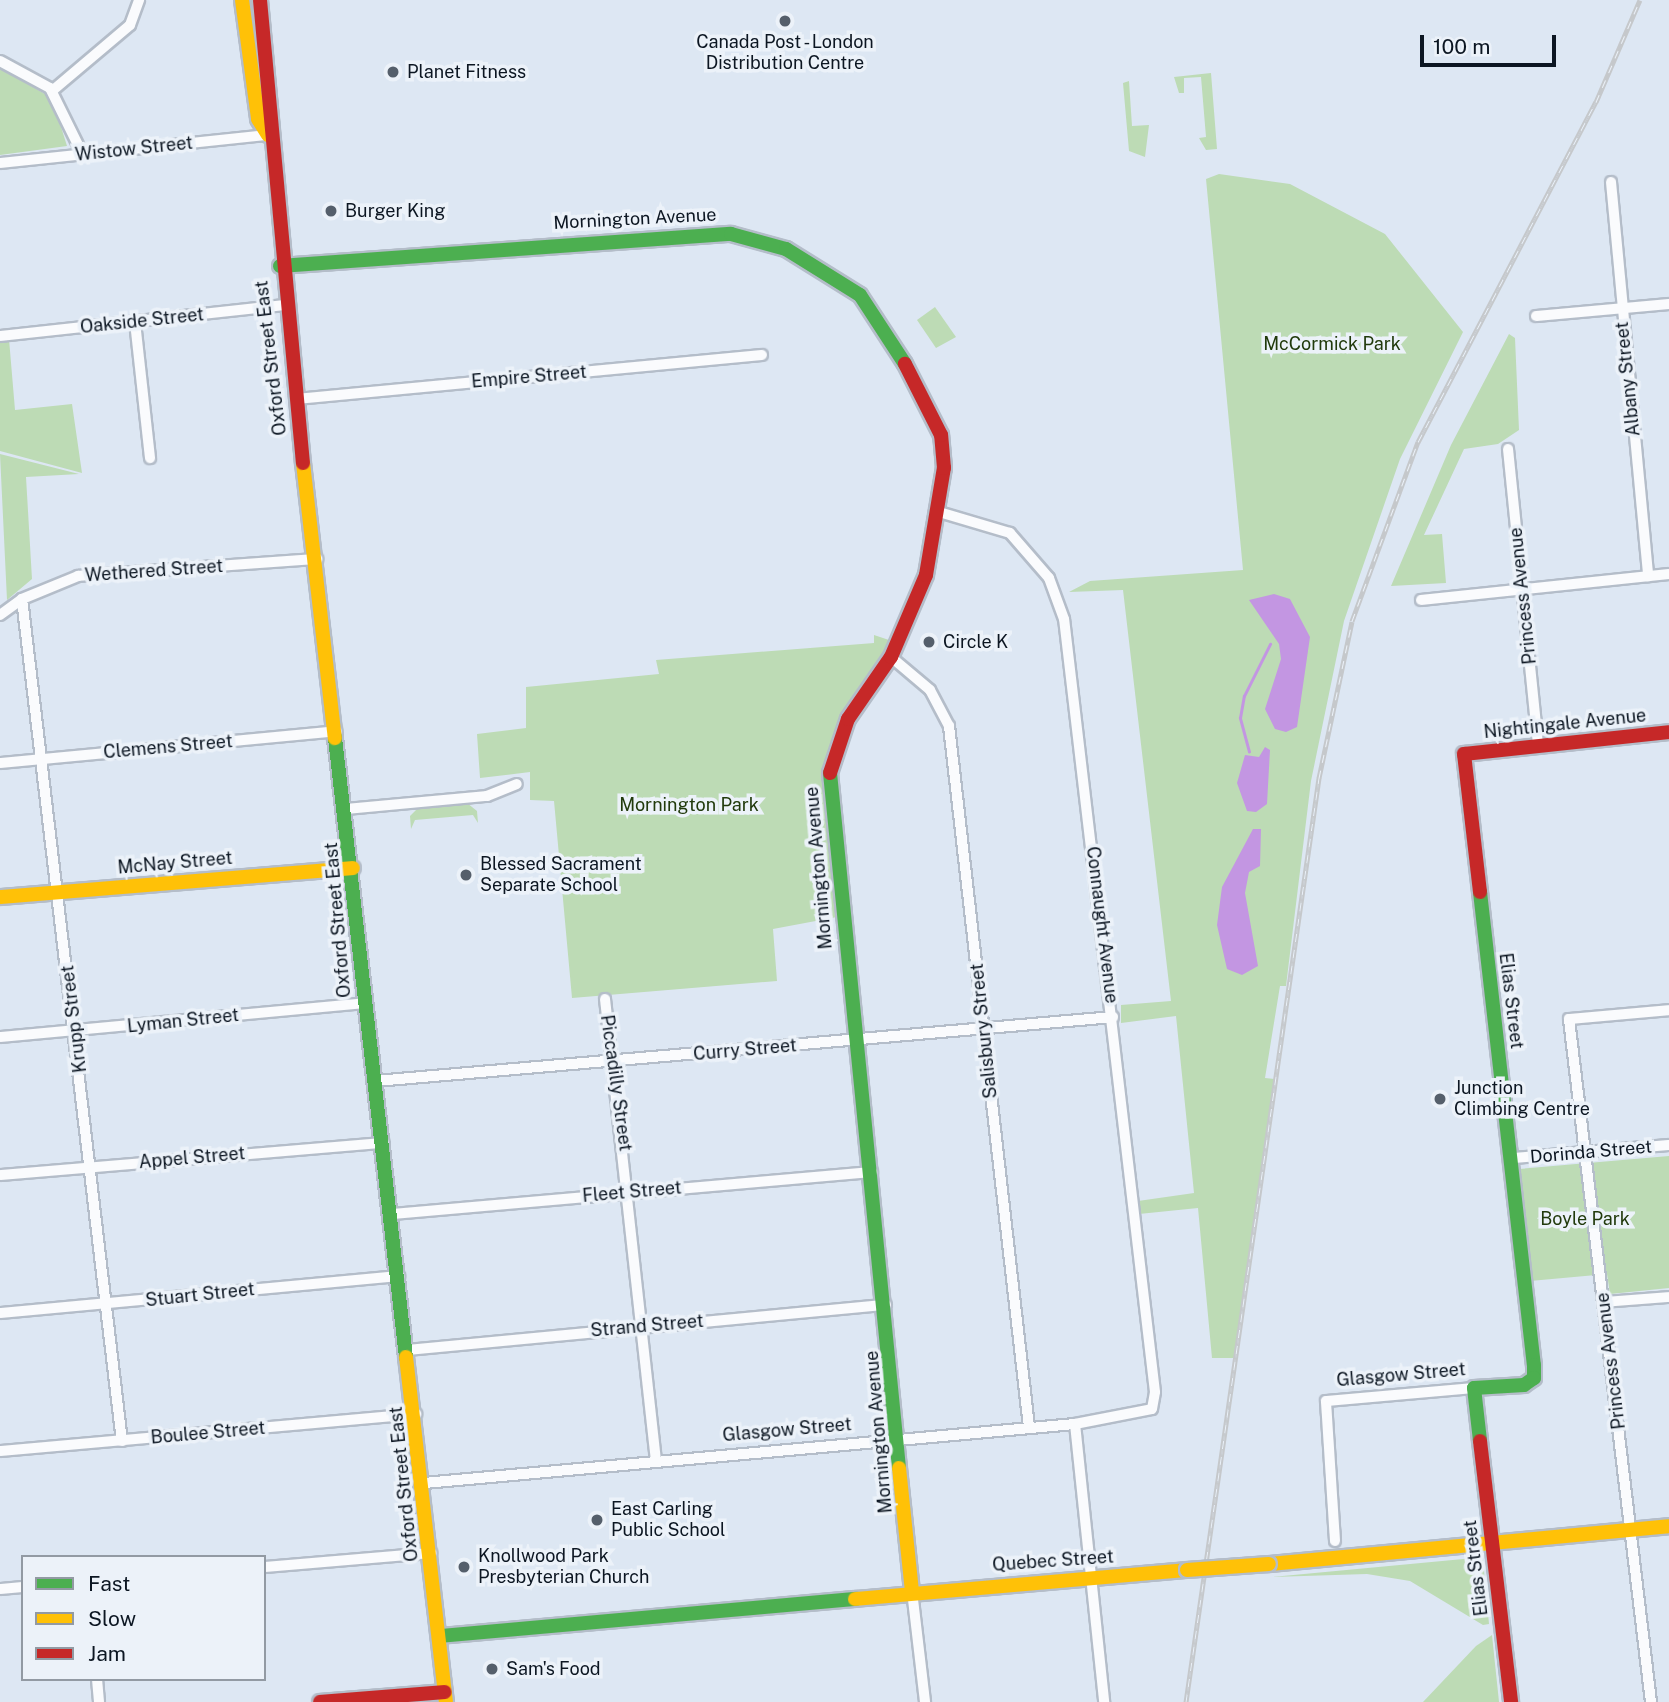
<!DOCTYPE html>
<html>
<head>
<meta charset="utf-8">
<style>
  body { margin:0 }
  #map { position:relative; width:1669px; height:1702px; overflow:hidden; background:#dde7f3; font-family:"Public Sans",sans-serif }
  div>[style] { position:absolute }
  .green>* { inset:0; background:#bddbb5 }
  .water>* { inset:0; background:#c396e2 }
  .stream>* { height:2.5px; margin:-1.25px; padding:0 1.25px; transform-origin:1.25px; border-radius:1.25px; background:#c396e2 }
  .roads { filter:drop-shadow(2px 0 #b4bdc9) drop-shadow(-2px 0 #b4bdc9) drop-shadow(0 2px #b4bdc9) drop-shadow(0 -2px #b4bdc9) }
  .street>* { height:10px; margin:-5px; padding:0 5px; transform-origin:5px; border-radius:5px; background:#fafbfd }
  .fast>* { height:14px; margin:-7px; padding:0 7px; transform-origin:7px; border-radius:7px; background:#4caf50 }
  .slow>* { height:14px; margin:-7px; padding:0 7px; transform-origin:7px; border-radius:7px; background:#ffc107 }
  .jam>* { height:14px; margin:-7px; padding:0 7px; transform-origin:7px; border-radius:7px; background:#c62828 }
  .rail>* { height:5px; margin-top:-2.5px; transform-origin:0; background:repeating-linear-gradient(90deg,#ecf2f9 0 8px,#c5c8cb 0 16px); box-sizing:border-box; border-block:2px solid #c5c8cb }
  .bridges { filter:drop-shadow(2px 0 #b4bdc9) drop-shadow(-2px 0 #b4bdc9) drop-shadow(0 2px #b4bdc9) drop-shadow(0 -2px #b4bdc9) }
  .slow-bridge>* { height:14px; margin:-7px; padding:0 7px; transform-origin:7px; border-radius:7px; background:#ffc107 }
  .dots>* { width:19px; height:19px; translate:-50% -50%; box-sizing:border-box; border:4px solid #ecf2f9; border-radius:50% }
  span { translate:-50% -50%; white-space:nowrap; text-align:center; line-height:1.15; -webkit-text-stroke:7px #ecf2f9; paint-order:stroke }
  .poi-label { font-size:18px; color:#0c1622 }
  .left { translate:0 -50%; text-align:left }
  .street-label { font-size:18px; color:#0c1622 }
  .park-label { font-size:18px; color:#213a0c }
  .legend { position:absolute; left:21px; top:1555px; width:245px; height:126px; box-sizing:border-box; background:#ecf2f9; border:2px solid #929aa3; margin:0; padding:9px 12px; list-style:none; font-size:21px; color:#0c1622 }
  .legend li { display:flex; align-items:center; gap:14px; height:35px }
  .legend b { width:35px; border:2px solid #929aa3 }
  .scale { position:absolute; left:1420px; top:35px; width:136px; height:32px; box-sizing:border-box; border:4px solid #0c1622; border-top:0; padding-left:9px; font-size:21px; line-height:24px; white-space:nowrap; color:#0c1622; -webkit-text-stroke:5px #ecf2f9; paint-order:stroke }
</style>
</head>
<body>
<div id="map">
  <div class="green">
    <div style="clip-path:polygon(0 68px,52px 98px,67px 146px,0 155px)"></div>
    <div style="clip-path:polygon(1211px 73px,1217px 149px,1206px 150px,1199px 138px,1206px 137px,1201px 77px,1184px 78px,1184px 93px,1179px 93px,1174px 77px)"></div>
    <div style="clip-path:polygon(1129px 81px,1132px 126px,1149px 125px,1145px 157px,1129px 151px,1123px 83px)"></div>
    <div style="clip-path:polygon(1219px 174px,1290px 184px,1385px 234px,1463px 332px,1400px 459px,1344px 621px,1311px 781px,1286px 986px,1280px 986px,1265px 1078px,1274px 1079px,1234px 1358px,1212px 1358px,1198px 1208px,1139px 1214px,1138px 1201px,1194px 1193px,1176px 1016px,1121px 1023px,1121px 1005px,1171px 1001px,1123px 590px,1069px 592px,1090px 581px,1243px 570px,1206px 179px)"></div>
    <div style="clip-path:polygon(935px 307px,956px 337px,936px 348px,917px 320px)"></div>
    <div style="clip-path:polygon(1509px 334px,1515px 338px,1519px 430px,1498px 444px,1464px 449px,1424px 535px,1442px 534px,1446px 583px,1391px 586px,1451px 445px)"></div>
    <div style="clip-path:polygon(9px 339px,15px 410px,72px 404px,82px 473px,0 451px,0 341px)"></div>
    <div style="clip-path:polygon(0 454px,79px 474px,26px 477px,32px 579px,7px 600px)"></div>
    <div style="clip-path:polygon(874px 635px,892px 641px,842px 719px,827px 764px,837px 917px,773px 929px,777px 981px,572px 998px,554px 801px,530px 800px,530px 772px,480px 778px,477px 734px,526px 728px,526px 687px,659px 674px,656px 660px,874px 643px)"></div>
    <div style="clip-path:polygon(467px 803px,477px 811px,478px 823px,473px 815px,415px 820px,411px 829px,410px 816px,419px 807px)"></div>
    <div style="clip-path:polygon(1669px 1156px,1669px 1288px,1610px 1294px,1607px 1274px,1530px 1281px,1519px 1169px)"></div>
    <div style="clip-path:polygon(1474px 1558px,1483px 1560px,1489px 1624px,1483px 1625px,1410px 1581px,1367px 1574px,1272px 1577px)"></div>
    <div style="clip-path:polygon(1492px 1635px,1499px 1702px,1423px 1702px,1476px 1646px)"></div>
  </div>
  <div class="water">
    <div style="clip-path:polygon(1274px 594px,1290px 599px,1310px 637px,1297px 727px,1286px 732px,1275px 729px,1265px 709px,1281px 659px,1279px 644px,1249px 600px)"></div>
    <div style="clip-path:polygon(1265px 747px,1270px 750px,1267px 804px,1256px 812px,1247px 811px,1237px 783px,1245px 755px,1259px 757px)"></div>
    <div style="clip-path:polygon(1253px 829px,1261px 829px,1260px 866px,1249px 872px,1245px 893px,1258px 966px,1242px 975px,1227px 969px,1217px 925px,1222px 887px)"></div>
  </div>
  <div class="stream">
    <div style="left:1249px;top:752px;width:35px;rotate:-105deg"></div>
    <div style="left:1240px;top:718px;width:22px;rotate:-80deg"></div>
    <div style="left:1244px;top:696px;width:58px;rotate:-63.4deg"></div>
  </div>
  <div class="roads">
    <div class="street">
      <div style="left:0;top:61px;width:57px;rotate:28.4deg"></div>
      <div style="left:50px;top:88px;width:75px;rotate:63.8deg"></div>
      <div style="left:52px;top:91px;width:102px;rotate:-40.2deg"></div>
      <div style="left:130px;top:25px;width:27px;rotate:-70deg"></div>
      <div style="left:0;top:163px;width:269px;rotate:-6deg"></div>
      <div style="left:1611px;top:182px;width:396px;rotate:84.6deg"></div>
      <div style="left:1536px;top:316px;width:134px;rotate:-5.2deg"></div>
      <div style="left:135px;top:322px;width:137px;rotate:83.7deg"></div>
      <div style="left:0;top:336px;width:286px;rotate:-6.2deg"></div>
      <div style="left:296px;top:399px;width:468px;rotate:-5.4deg"></div>
      <div style="left:1508px;top:449px;width:297px;rotate:84.2deg"></div>
      <div style="left:22px;top:599px;width:848px;rotate:83.23deg"></div>
      <div style="left:1421px;top:600px;width:249px;rotate:-6deg"></div>
      <div style="left:0;top:615px;width:27px;rotate:-36deg"></div>
      <div style="left:22px;top:599px;width:61px;rotate:-22.3deg"></div>
      <div style="left:78px;top:576px;width:240px;rotate:-4.1deg"></div>
      <div style="left:891px;top:657px;width:51px;rotate:40.2deg"></div>
      <div style="left:930px;top:690px;width:41px;rotate:62.2deg"></div>
      <div style="left:949px;top:726px;width:706px;rotate:83.49deg"></div>
      <div style="left:0;top:763px;width:338px;rotate:-5.4deg"></div>
      <div style="left:346px;top:809px;width:142px;rotate:-5.3deg"></div>
      <div style="left:487px;top:796px;width:32px;rotate:-22deg"></div>
      <div style="left:605px;top:999px;width:464px;rotate:83.7deg"></div>
      <div style="left:0;top:1037px;width:367px;rotate:-5.3deg"></div>
      <div style="left:376px;top:1081px;width:740px;rotate:-4.96deg"></div>
      <div style="left:1513px;top:1158px;width:157px;rotate:-4.8deg"></div>
      <div style="left:0;top:1175px;width:385px;rotate:-4.8deg"></div>
      <div style="left:392px;top:1214px;width:482px;rotate:-5deg"></div>
      <div style="left:1604px;top:1302px;width:65px;rotate:-4.4deg"></div>
      <div style="left:0;top:1313px;width:401px;rotate:-5.3deg"></div>
      <div style="left:407px;top:1350px;width:481px;rotate:-5.4deg"></div>
      <div style="left:1075px;top:1424px;width:280px;rotate:84deg"></div>
      <div style="left:0;top:1451px;width:418px;rotate:-5.1deg"></div>
      <div style="left:424px;top:1483px;width:654px;rotate:-5.18deg"></div>
      <div style="left:1075px;top:1424px;width:78px;rotate:-11deg"></div>
      <div style="left:1152px;top:1409px;width:17px;rotate:-80deg"></div>
      <div style="left:1155px;top:1392px;width:778px;rotate:-96.71deg"></div>
      <div style="left:1064px;top:619px;width:44px;rotate:-110.1deg"></div>
      <div style="left:1049px;top:578px;width:60px;rotate:-130.9deg"></div>
      <div style="left:1010px;top:533px;width:74px;rotate:-163.5deg"></div>
      <div style="left:1335px;top:1541px;width:140px;rotate:-93.7deg"></div>
      <div style="left:1326px;top:1401px;width:149px;rotate:-5deg"></div>
      <div style="left:264px;top:1567px;width:168px;rotate:-4.8deg"></div>
      <div style="left:0;top:1589px;width:23px;rotate:-5deg"></div>
      <div style="left:912px;top:1591px;width:112px;rotate:83.3deg"></div>
      <div style="left:97px;top:1679px;width:23px;rotate:85deg"></div>
      <div style="left:1651px;top:1702px;width:688px;rotate:-96.85deg"></div>
      <div style="left:1569px;top:1019px;width:100px;rotate:-5.1deg"></div>
    </div>
    <div class="fast">
      <div style="left:280px;top:266px;width:452px;rotate:-4.1deg"></div>
      <div style="left:731px;top:234px;width:57px;rotate:15.3deg"></div>
      <div style="left:786px;top:249px;width:87px;rotate:31.9deg"></div>
      <div style="left:860px;top:295px;width:82px;rotate:56.9deg"></div>
      <div style="left:335px;top:738px;width:623px;rotate:83.46deg"></div>
      <div style="left:830px;top:773px;width:698px;rotate:84.33deg"></div>
      <div style="left:1480px;top:892px;width:476px;rotate:83.5deg"></div>
      <div style="left:1534px;top:1365px;width:13px;rotate:90deg"></div>
      <div style="left:1534px;top:1378px;width:12px;rotate:145deg"></div>
      <div style="left:1524px;top:1385px;width:50px;rotate:176.6deg"></div>
      <div style="left:1474px;top:1388px;width:53px;rotate:83.5deg"></div>
      <div style="left:440px;top:1636px;width:417px;rotate:-5.1deg"></div>
    </div>
    <div class="slow">
      <div style="left:242px;top:0;width:120px;rotate:82.3deg"></div>
      <div style="left:258px;top:119px;width:19px;rotate:58deg"></div>
      <div style="left:303px;top:463px;width:277px;rotate:83.4deg"></div>
      <div style="left:0;top:897px;width:354px;rotate:-4.7deg"></div>
      <div style="left:406px;top:1357px;width:347px;rotate:83.4deg"></div>
      <div style="left:899px;top:1468px;width:124px;rotate:84deg"></div>
      <div style="left:1269px;top:1564px;width:402px;rotate:-5.4deg"></div>
      <div style="left:855px;top:1599px;width:333px;rotate:-5deg"></div>
    </div>
    <div class="jam">
      <div style="left:260px;top:0;width:465px;rotate:84.7deg"></div>
      <div style="left:830px;top:773px;width:57px;rotate:-71.6deg"></div>
      <div style="left:848px;top:719px;width:75px;rotate:-55.3deg"></div>
      <div style="left:891px;top:657px;width:89px;rotate:-66.9deg"></div>
      <div style="left:926px;top:575px;width:109px;rotate:-80.5deg"></div>
      <div style="left:944px;top:468px;width:33px;rotate:-95deg"></div>
      <div style="left:941px;top:435px;width:80px;rotate:-116.9deg"></div>
      <div style="left:1480px;top:892px;width:139px;rotate:-96.6deg"></div>
      <div style="left:1464px;top:754px;width:206px;rotate:-6.1deg"></div>
      <div style="left:1480px;top:1441px;width:263px;rotate:83.2deg"></div>
      <div style="left:320px;top:1702px;width:125px;rotate:-4.6deg"></div>
    </div>
  </div>
  <div class="rail">
    <div style="left:1186px;top:1702px;width:934px;rotate:-81.81deg"></div>
    <div style="left:1319px;top:778px;width:160px;rotate:-78.1deg"></div>
    <div style="left:1352px;top:621px;width:191px;rotate:-69.8deg"></div>
    <div style="left:1418px;top:442px;width:384px;rotate:-62.4deg"></div>
    <div style="left:1596px;top:102px;width:111px;rotate:-66.7deg"></div>
  </div>
  <div class="bridges">
    <div class="slow-bridge">
      <div style="left:1187px;top:1570px;width:82px;rotate:-4.2deg"></div>
    </div>
  </div>
  <div class="dots">
    <div style="left:785px;top:21px;background:#555f6b"></div>
    <div style="left:393px;top:72px;background:#555f6b"></div>
    <div style="left:331px;top:211px;background:#555f6b"></div>
    <div style="left:929px;top:642px;background:#555f6b"></div>
    <div style="left:466px;top:875px;background:#555f6b"></div>
    <div style="left:1440px;top:1099px;background:#555f6b"></div>
    <div style="left:597px;top:1520px;background:#555f6b"></div>
    <div style="left:464px;top:1567px;background:#555f6b"></div>
    <div style="left:492px;top:1669px;background:#555f6b"></div>
  </div>
  <div class="poi-label">
    <span style="left:785px;top:53px">Canada Post - London<br>Distribution Centre</span>
    <span class="left" style="left:407px;top:72px">Planet Fitness</span>
    <span class="left" style="left:345px;top:211px">Burger King</span>
    <span class="left" style="left:943px;top:642px">Circle K</span>
    <span class="left" style="left:480px;top:875px">Blessed Sacrament<br>Separate School</span>
    <span class="left" style="left:1454px;top:1099px">Junction<br>Climbing Centre</span>
    <span class="left" style="left:611px;top:1520px">East Carling<br>Public School</span>
    <span class="left" style="left:478px;top:1567px">Knollwood Park<br>Presbyterian Church</span>
    <span class="left" style="left:506px;top:1669px">Sam's Food</span>
  </div>
  <div class="street-label">
    <span style="left:134px;top:149px;rotate:-6deg">Wistow Street</span>
    <span style="left:635px;top:219px;rotate:-3deg">Mornington Avenue</span>
    <span style="left:142px;top:321px;rotate:-6deg">Oakside Street</span>
    <span style="left:271px;top:358px;rotate:-97deg">Oxford Street East</span>
    <span style="left:529px;top:377px;rotate:-5deg">Empire Street</span>
    <span style="left:1628px;top:379px;rotate:-96deg">Albany Street</span>
    <span style="left:154px;top:571px;rotate:-4deg">Wethered Street</span>
    <span style="left:1523px;top:596px;rotate:-96deg">Princess Avenue</span>
    <span style="left:1565px;top:724px;rotate:-6deg">Nightingale Avenue</span>
    <span style="left:168px;top:747px;rotate:-5deg">Clemens Street</span>
    <span style="left:175px;top:863px;rotate:-5deg">McNay Street</span>
    <span style="left:819px;top:868px;rotate:-95deg">Mornington Avenue</span>
    <span style="left:338px;top:920px;rotate:-95deg">Oxford Street East</span>
    <span style="left:1102px;top:925px;rotate:83deg">Connaught Avenue</span>
    <span style="left:1511px;top:1001px;rotate:83deg">Elias Street</span>
    <span style="left:74px;top:1019px;rotate:-97deg">Krupp Street</span>
    <span style="left:183px;top:1021px;rotate:-6deg">Lyman Street</span>
    <span style="left:984px;top:1031px;rotate:-96deg">Salisbury Street</span>
    <span style="left:745px;top:1050px;rotate:-5deg">Curry Street</span>
    <span style="left:616px;top:1083px;rotate:82deg">Piccadilly Street</span>
    <span style="left:1591px;top:1152px;rotate:-5deg">Dorinda Street</span>
    <span style="left:192px;top:1158px;rotate:-5deg">Appel Street</span>
    <span style="left:632px;top:1192px;rotate:-5deg">Fleet Street</span>
    <span style="left:200px;top:1295px;rotate:-6deg">Stuart Street</span>
    <span style="left:647px;top:1326px;rotate:-5deg">Strand Street</span>
    <span style="left:1611px;top:1361px;rotate:-97deg">Princess Avenue</span>
    <span style="left:1401px;top:1375px;rotate:-5deg">Glasgow Street</span>
    <span style="left:787px;top:1430px;rotate:-5deg">Glasgow Street</span>
    <span style="left:879px;top:1432px;rotate:-95deg">Mornington Avenue</span>
    <span style="left:208px;top:1433px;rotate:-5deg">Boulee Street</span>
    <span style="left:404px;top:1484px;rotate:-96deg">Oxford Street East</span>
    <span style="left:1053px;top:1561px;rotate:-4deg">Quebec Street</span>
    <span style="left:1476px;top:1568px;rotate:-97deg">Elias Street</span>
  </div>
  <div class="park-label">
    <span style="left:1332px;top:344px">McCormick Park</span>
    <span style="left:689px;top:805px">Mornington Park</span>
    <span style="left:1585px;top:1219px">Boyle Park</span>
  </div>
  <ul class="legend">
  <li><b style="height:9px;background:#4caf50"></b>Fast</li>
  <li><b style="height:9px;background:#ffc107"></b>Slow</li>
  <li><b style="height:9px;background:#c62828"></b>Jam</li>
  </ul>
  <div class="scale">100 m</div>
</div>
</body>
</html>
